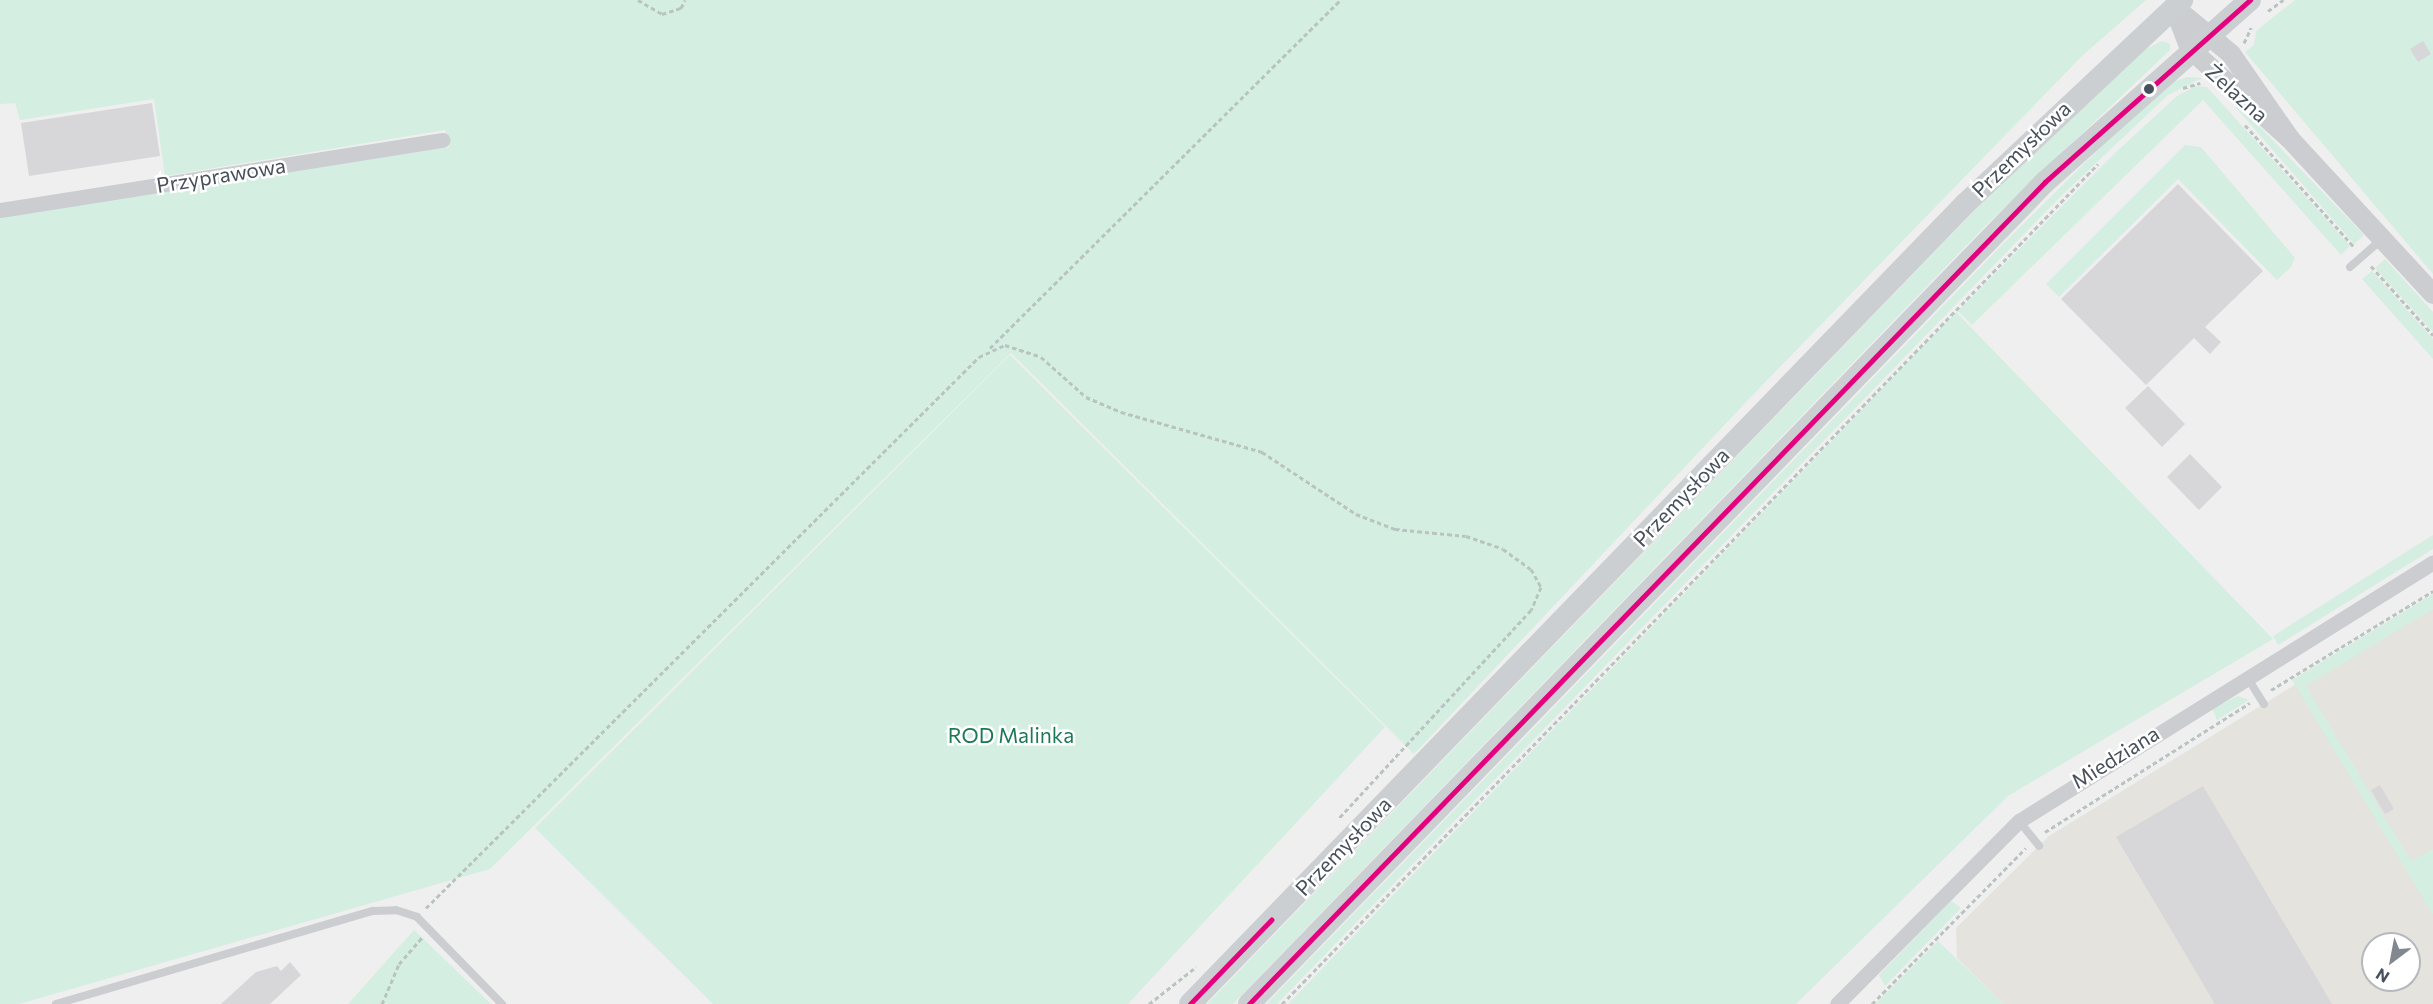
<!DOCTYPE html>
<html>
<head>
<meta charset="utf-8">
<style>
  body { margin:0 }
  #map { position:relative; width:2433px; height:1004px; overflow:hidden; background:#f0efef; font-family:Commissioner,sans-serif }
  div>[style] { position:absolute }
  .commercial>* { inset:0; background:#e4e3dd }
  .green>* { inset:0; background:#d4eee1 }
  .building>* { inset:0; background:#d7d7d9 }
  .path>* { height:3px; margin-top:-1.5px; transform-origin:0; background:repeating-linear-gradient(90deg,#b9c4c1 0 4.5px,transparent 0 7.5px) }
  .service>* { height:8px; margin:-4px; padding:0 4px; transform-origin:4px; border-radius:4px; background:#cbcdd0 }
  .minor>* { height:15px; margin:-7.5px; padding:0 7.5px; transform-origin:7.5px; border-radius:7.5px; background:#cbcdd0 }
  .tertiary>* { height:20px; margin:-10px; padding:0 10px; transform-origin:10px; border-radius:10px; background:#cbcdd0 }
  .secondary>* { height:22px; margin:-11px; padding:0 11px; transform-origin:11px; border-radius:11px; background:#cccfd2 }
  .bus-1>* { height:4.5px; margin:-2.25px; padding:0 2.25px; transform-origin:2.25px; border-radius:2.25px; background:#e5007d }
  .dots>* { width:16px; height:16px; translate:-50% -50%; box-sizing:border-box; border:3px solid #fff; border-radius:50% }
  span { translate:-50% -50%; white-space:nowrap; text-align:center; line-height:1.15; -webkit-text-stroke:5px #fff; paint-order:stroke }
  .street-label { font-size:21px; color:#47505b }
  .park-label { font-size:21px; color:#1b7954 }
  .north { position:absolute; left:2361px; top:932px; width:60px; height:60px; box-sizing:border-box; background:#fff; border:2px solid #b5b9bd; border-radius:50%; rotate:212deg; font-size:16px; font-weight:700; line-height:24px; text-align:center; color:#47505b }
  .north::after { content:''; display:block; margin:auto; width:21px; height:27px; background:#82888f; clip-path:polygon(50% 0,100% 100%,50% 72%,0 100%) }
</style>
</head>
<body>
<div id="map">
  <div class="commercial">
    <div style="clip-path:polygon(evenodd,2433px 600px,2433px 1004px,2004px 1004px,1957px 958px,1956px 928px,2049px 836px,2433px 600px,2373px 944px,2409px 944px,2409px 980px,2373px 980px,2373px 944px)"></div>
  </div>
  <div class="green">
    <div style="clip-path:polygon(0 0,2146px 0,2083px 55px,1747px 401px,1414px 754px,1011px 353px,490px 869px,19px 1004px,0 1004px,0 216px,449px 147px,445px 130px,165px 176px,154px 99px,20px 120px,15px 103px,0 104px)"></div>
    <div style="clip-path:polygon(2295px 0,2433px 0,2433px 274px,2245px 52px,2254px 45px,2256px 31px)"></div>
    <div style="clip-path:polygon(2162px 41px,2170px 44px,2170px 50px,1988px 223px,1233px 1004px,1207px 1004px,1975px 210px,2140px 52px)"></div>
    <div style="clip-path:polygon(2187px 77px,2202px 78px,2168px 95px,2060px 197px,1277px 1004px,1266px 1004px,2005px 242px,2106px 142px,2172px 82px)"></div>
    <div style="clip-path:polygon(2214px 82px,2263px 130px,2364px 235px,2354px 244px)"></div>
    <div style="clip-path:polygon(2196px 86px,2207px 87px,2350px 246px,2341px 255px,2203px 100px,1972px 325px,1958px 311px,2116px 152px,2177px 96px)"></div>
    <div style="clip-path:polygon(2185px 145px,2201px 147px,2295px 258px,2291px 267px,2277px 280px,2178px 179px,2059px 297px,2046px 284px)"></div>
    <div style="clip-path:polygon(2385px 259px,2433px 312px,2433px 332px,2375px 268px)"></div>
    <div style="clip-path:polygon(2372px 271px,2433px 339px,2433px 359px,2362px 279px)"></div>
    <div style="clip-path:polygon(1956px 312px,2273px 639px,2008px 796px,1796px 1004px,1288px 1004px)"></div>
    <div style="clip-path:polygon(1010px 355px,1385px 727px,1128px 1004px,713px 1004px,535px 828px)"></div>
    <div style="clip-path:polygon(2433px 535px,2433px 549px,2278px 645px,2273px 636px)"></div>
    <div style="clip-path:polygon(2433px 594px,2433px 609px,2306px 686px,2411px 861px,2433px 849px,2433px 915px,2292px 680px)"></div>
    <div style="clip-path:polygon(2238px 696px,2249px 700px,2217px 720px,2212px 708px)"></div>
    <div style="clip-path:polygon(1951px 901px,1961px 908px,1885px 986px,1879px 975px)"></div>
    <div style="clip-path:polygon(414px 930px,491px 1004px,348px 1004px)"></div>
    <div style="clip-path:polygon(1938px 941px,2004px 1004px,1875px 1004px)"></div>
  </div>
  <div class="building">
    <div style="clip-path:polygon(2423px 41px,2431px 54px,2418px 62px,2410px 49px)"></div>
    <div style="clip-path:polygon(152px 103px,160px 156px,29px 176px,21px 123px)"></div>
    <div style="clip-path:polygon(2178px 184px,2263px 271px,2205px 327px,2221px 342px,2210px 354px,2194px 338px,2146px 385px,2061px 299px)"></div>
    <div style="clip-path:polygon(2148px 386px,2185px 424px,2162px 447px,2125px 408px)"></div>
    <div style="clip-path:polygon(2190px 454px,2222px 487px,2199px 510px,2167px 477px)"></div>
    <div style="clip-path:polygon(2380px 785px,2394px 809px,2385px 814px,2371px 790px)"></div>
    <div style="clip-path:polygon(2203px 786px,2332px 1004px,2215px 1004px,2116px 837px)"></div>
    <div style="clip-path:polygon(290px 962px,301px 975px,270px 1004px,221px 1004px,256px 972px,277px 966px,281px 971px)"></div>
  </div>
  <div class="path">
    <div style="left:638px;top:0;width:28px;rotate:30deg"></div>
    <div style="left:662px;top:14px;width:20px;rotate:-18deg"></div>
    <div style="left:681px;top:8px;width:9px;rotate:-63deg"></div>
    <div style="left:2268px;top:11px;width:19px;rotate:-36deg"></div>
    <div style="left:2244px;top:43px;width:17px;rotate:-65deg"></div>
    <div style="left:2183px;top:88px;width:18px;rotate:-16deg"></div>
    <div style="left:2245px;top:125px;width:165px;rotate:48.2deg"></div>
    <div style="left:2371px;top:266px;width:93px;rotate:48.1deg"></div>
    <div style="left:990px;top:348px;width:494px;rotate:-44.8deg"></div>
    <div style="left:2271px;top:690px;width:190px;rotate:-31.4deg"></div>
    <div style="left:2045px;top:832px;width:242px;rotate:-32.2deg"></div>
    <div style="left:426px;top:908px;width:781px;rotate:-44.9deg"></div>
    <div style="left:979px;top:357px;width:29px;rotate:-25deg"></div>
    <div style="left:1005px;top:345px;width:38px;rotate:18deg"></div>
    <div style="left:1041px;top:357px;width:60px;rotate:41.6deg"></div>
    <div style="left:1086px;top:397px;width:38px;rotate:23deg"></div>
    <div style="left:1121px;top:412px;width:147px;rotate:15.8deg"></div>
    <div style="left:1262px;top:452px;width:113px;rotate:33.4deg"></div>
    <div style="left:1356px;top:514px;width:42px;rotate:21deg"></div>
    <div style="left:1395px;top:529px;width:71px;rotate:5.6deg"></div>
    <div style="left:1466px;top:536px;width:39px;rotate:19deg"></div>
    <div style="left:1503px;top:549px;width:34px;rotate:36deg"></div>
    <div style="left:1531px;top:569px;width:21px;rotate:61deg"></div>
    <div style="left:1541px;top:587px;width:25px;rotate:113deg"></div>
    <div style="left:1531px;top:610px;width:284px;rotate:132.7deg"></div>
    <div style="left:382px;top:1004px;width:43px;rotate:-67deg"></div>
    <div style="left:399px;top:964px;width:35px;rotate:-49deg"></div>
    <div style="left:1149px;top:1004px;width:60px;rotate:-38.2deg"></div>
    <div style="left:1282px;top:1004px;width:1171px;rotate:-45.83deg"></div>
    <div style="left:1872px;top:1004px;width:219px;rotate:-45.4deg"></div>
  </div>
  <div class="service">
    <div style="left:2350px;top:267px;width:43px;rotate:-41.2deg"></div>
    <div style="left:2247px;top:677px;width:32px;rotate:58deg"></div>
    <div style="left:2019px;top:821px;width:32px;rotate:51deg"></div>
    <div style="left:56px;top:1004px;width:330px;rotate:-16.4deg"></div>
    <div style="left:373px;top:911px;width:23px;rotate:-2deg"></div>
    <div style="left:396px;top:910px;width:22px;rotate:18deg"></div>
    <div style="left:417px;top:917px;width:122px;rotate:45.7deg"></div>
  </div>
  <div class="minor">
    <div style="left:0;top:210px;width:448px;rotate:-9deg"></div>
    <div style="left:1837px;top:1004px;width:258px;rotate:-45.2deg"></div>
    <div style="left:2019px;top:821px;width:488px;rotate:-32deg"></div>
  </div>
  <div class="tertiary">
    <div style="left:2174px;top:7px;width:74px;rotate:39.5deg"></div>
    <div style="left:2231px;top:54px;width:103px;rotate:55.2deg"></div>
    <div style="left:2290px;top:139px;width:135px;rotate:-138deg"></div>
    <div style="left:2190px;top:49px;width:45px;rotate:-110.9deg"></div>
    <div style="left:2290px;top:139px;width:211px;rotate:47.3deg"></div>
  </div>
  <div class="secondary">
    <div style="left:1190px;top:1004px;width:1114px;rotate:-45.91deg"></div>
    <div style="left:1965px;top:204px;width:298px;rotate:-43.2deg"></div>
    <div style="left:1249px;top:1004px;width:1144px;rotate:-45.92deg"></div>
    <div style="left:2045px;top:182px;width:274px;rotate:-41.6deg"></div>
  </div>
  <div class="bus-1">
    <div style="left:1190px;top:1004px;width:117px;rotate:-46deg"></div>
    <div style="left:1249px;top:1004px;width:1144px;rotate:-45.92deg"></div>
    <div style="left:2045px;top:182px;width:274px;rotate:-41.6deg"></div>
  </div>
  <div class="dots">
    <div style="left:2149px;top:89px;background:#47505b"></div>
  </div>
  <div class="street-label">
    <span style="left:2237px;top:93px;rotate:42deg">Żelazna</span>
    <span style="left:2021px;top:149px;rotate:-44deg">Przemysłowa</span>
    <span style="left:221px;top:175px;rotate:-9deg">Przyprawowa</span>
    <span style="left:1681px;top:497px;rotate:-46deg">Przemysłowa</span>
    <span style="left:2115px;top:757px;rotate:-32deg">Miedziana</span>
    <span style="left:1343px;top:846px;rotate:-46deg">Przemysłowa</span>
  </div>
  <div class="park-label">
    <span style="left:1011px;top:735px">ROD Malinka</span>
  </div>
  <div class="north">N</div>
</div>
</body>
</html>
